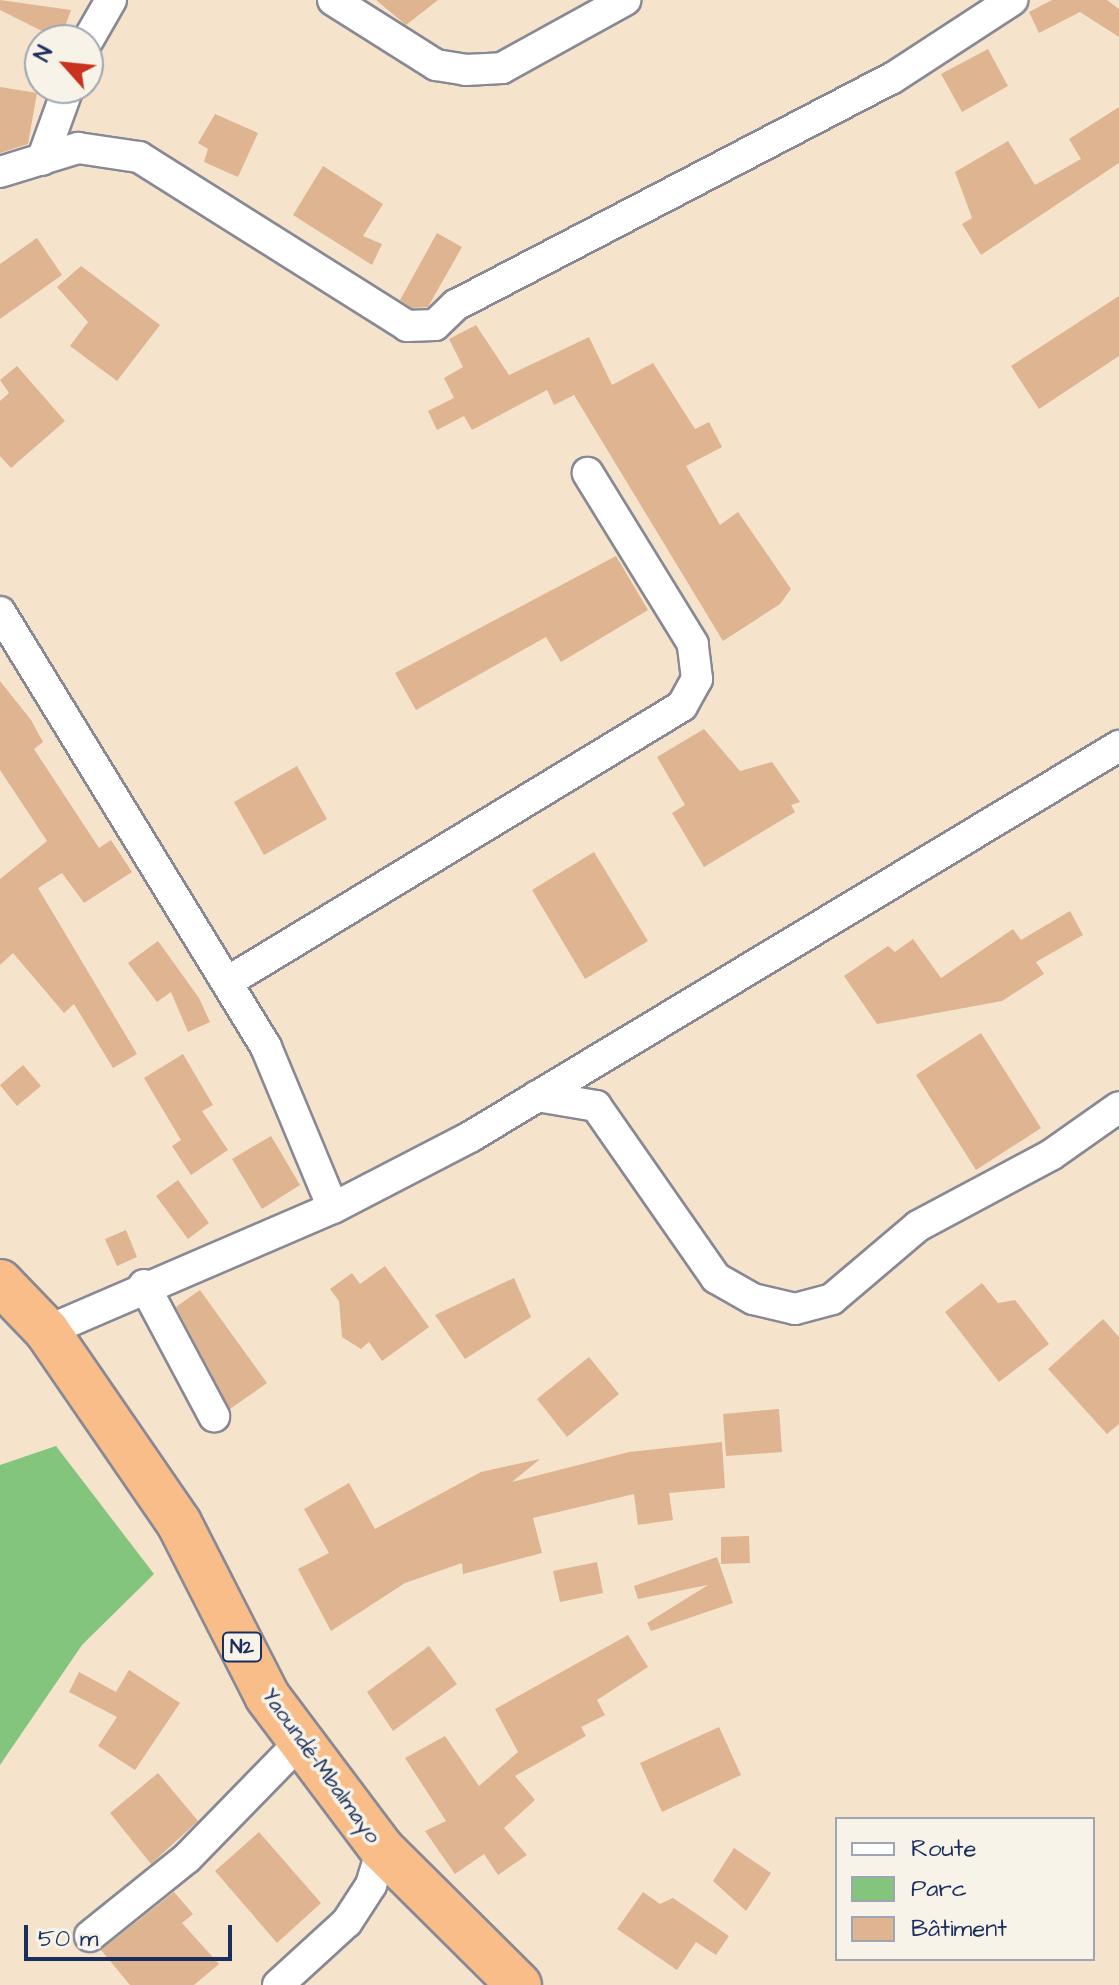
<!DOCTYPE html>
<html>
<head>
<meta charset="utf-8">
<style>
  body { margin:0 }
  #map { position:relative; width:1119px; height:1985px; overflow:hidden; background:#f5e3cc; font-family:"Architects Daughter",sans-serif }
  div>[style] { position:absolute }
  .green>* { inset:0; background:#84c57d }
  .building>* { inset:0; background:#dfb591 }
  .roads { filter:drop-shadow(2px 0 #888995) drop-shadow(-2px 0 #888995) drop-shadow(0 2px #888995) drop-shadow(0 -2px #888995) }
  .minor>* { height:30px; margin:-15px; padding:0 15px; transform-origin:15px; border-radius:15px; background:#fff }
  .trunk>* { height:44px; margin:-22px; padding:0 22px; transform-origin:22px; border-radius:22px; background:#f8bd89 }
  span { translate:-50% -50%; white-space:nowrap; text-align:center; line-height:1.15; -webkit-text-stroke:7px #f7f3e8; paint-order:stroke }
  .shield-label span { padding:2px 6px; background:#f7f3e8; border:2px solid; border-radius:6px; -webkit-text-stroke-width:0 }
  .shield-label { font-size:20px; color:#1b2f5e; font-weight:700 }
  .street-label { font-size:22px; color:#1b2f5e }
  .legend { position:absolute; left:835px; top:1817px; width:260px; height:144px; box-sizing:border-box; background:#f7f3e8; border:2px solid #9fa5b1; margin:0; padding:10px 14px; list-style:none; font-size:24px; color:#1b2f5e }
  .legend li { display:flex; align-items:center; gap:16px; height:40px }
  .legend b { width:40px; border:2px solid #9fa5b1 }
  .north { position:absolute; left:24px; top:24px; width:80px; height:80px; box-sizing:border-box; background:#f7f3e8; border:2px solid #9fa5b1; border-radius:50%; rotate:297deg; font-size:22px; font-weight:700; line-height:32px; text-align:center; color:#1b2f5e }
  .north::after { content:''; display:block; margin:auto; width:28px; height:36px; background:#c8321e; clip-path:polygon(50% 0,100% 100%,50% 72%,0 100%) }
  .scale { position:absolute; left:24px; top:1925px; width:208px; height:36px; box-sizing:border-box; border:4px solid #1b2f5e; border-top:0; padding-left:10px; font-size:24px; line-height:28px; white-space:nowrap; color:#1b2f5e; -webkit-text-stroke:6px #f7f3e8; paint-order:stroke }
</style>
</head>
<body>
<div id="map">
  <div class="green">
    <div style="clip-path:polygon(56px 1446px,154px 1574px,82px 1645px,0 1765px,0 1465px)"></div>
  </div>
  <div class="building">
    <div style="clip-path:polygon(0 0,71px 10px,60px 40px,0 10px)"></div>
    <div style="clip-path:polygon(376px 0,438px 0,406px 25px)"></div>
    <div style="clip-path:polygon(1052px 0,1107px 0,1119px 9px,1119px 37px,1080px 12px,1039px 33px,1029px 12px)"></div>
    <div style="clip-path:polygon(988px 49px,1008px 86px,962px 112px,941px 74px)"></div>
    <div style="clip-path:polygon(0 87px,37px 93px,28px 144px,0 153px)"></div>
    <div style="clip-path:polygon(1119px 107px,1119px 163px,981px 255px,962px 224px,972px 218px,955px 172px,1008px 141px,1035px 185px,1081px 159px,1069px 139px)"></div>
    <div style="clip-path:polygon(215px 114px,258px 133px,238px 177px,204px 162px,208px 149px,198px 143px)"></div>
    <div style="clip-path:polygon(323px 166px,383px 204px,363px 236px,382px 244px,372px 265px,293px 215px)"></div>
    <div style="clip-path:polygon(437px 233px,462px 247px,428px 307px,412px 308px,400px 300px)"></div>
    <div style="clip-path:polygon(37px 238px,62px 275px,0 319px,0 264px)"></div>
    <div style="clip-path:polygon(81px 266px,160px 325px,117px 381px,70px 346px,88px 322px,57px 287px)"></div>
    <div style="clip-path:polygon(1119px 296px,1119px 356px,1039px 409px,1011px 366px)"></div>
    <div style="clip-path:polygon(476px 325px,509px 375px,589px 337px,612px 385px,653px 363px,695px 429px,709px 422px,722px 447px,686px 466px,720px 525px,738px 512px,791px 589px,780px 604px,723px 641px,574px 395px,554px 405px,547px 390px,472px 430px,464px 416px,437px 430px,428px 411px,454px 398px,444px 378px,463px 367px,449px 339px)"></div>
    <div style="clip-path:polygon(17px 366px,65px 421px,11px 468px,0 456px,0 401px,9px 393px,0 380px)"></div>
    <div style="clip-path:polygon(616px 556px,648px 610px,561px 662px,546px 637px,416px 710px,395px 673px)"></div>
    <div style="clip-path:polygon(0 681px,31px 720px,43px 742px,34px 749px,99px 848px,111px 840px,132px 872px,84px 903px,62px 873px,38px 888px,137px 1054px,113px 1068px,74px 1004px,64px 1013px,13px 953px,0 965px,0 879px,47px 841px,0 770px)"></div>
    <div style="clip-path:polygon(704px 729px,740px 771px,772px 762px,800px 802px,791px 805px,795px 812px,704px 867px,672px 813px,685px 805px,657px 757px)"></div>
    <div style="clip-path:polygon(297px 766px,327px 819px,264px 855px,234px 802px)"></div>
    <div style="clip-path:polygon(594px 852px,648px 941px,585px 979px,532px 890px)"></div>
    <div style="clip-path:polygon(1070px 911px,1083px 935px,1036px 962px,1044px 974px,1002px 1001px,877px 1024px,844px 976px,888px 946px,895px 952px,913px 939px,941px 978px,1013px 929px,1021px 940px)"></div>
    <div style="clip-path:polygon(158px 941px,199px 998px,210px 1022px,188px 1032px,171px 992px,157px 1002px,128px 963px)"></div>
    <div style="clip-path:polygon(981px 1033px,1041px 1128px,976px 1170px,916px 1075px)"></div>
    <div style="clip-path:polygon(183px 1054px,213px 1105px,202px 1111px,228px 1150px,191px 1175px,172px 1146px,181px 1140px,144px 1078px)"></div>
    <div style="clip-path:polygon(23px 1065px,41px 1086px,17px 1106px,0 1085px)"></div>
    <div style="clip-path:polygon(271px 1136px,300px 1185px,262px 1209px,232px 1159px)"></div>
    <div style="clip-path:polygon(178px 1180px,209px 1223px,188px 1239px,156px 1196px)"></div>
    <div style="clip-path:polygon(126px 1230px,137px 1257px,117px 1266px,105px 1239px)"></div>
    <div style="clip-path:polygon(385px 1266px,429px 1327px,382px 1361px,369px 1342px,361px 1349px,342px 1337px,339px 1301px,330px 1289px,352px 1273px,360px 1284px)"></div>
    <div style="clip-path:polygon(514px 1278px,531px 1317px,465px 1359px,435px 1315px)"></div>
    <div style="clip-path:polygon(982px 1283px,998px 1303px,1015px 1300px,1049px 1344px,999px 1382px,945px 1312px)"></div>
    <div style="clip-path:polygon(200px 1290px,267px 1383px,230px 1409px,176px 1307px)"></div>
    <div style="clip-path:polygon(1103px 1319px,1119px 1337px,1119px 1424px,1107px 1434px,1048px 1369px)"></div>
    <div style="clip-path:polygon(589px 1357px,619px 1394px,567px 1437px,537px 1399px)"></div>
    <div style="clip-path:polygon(779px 1409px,782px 1452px,726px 1456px,723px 1414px)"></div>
    <div style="clip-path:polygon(722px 1442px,725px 1488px,669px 1493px,673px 1520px,638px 1525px,634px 1494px,533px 1518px,542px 1553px,463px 1574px,462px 1563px,405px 1583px,331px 1631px,298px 1569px,329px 1553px,304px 1509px,349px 1483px,375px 1529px,481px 1472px,540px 1459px,512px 1482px,629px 1452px)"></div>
    <div style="clip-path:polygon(749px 1536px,750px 1563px,721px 1564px,721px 1537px)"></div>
    <div style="clip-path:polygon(717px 1557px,733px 1603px,651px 1631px,647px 1623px,708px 1585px,638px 1599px,634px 1586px)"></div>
    <div style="clip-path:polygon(597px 1562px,603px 1593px,560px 1602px,553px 1571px)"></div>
    <div style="clip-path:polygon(628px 1635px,648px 1667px,597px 1700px,605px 1715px,581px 1727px,586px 1736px,515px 1776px,535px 1800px,504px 1828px,527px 1855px,498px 1875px,484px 1854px,455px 1874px,425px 1831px,446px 1821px,405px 1758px,445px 1736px,479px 1786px,518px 1752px,495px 1709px)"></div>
    <div style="clip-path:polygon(429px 1646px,457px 1684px,393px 1731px,367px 1692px)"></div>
    <div style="clip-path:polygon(129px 1670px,180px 1703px,135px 1770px,98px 1746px,117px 1717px,69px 1692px,79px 1672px,116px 1692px)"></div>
    <div style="clip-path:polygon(719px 1727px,741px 1775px,662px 1812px,640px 1763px)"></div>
    <div style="clip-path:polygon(158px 1773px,198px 1821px,151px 1864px,110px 1813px)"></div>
    <div style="clip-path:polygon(259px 1832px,321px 1903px,277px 1943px,215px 1871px)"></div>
    <div style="clip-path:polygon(734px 1848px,771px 1873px,746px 1911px,713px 1881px)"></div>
    <div style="clip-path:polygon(174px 1892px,193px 1914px,182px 1923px,219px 1964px,194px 1985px,130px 1985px,101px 1950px)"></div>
    <div style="clip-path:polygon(643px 1892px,660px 1904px,673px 1898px,729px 1936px,716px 1955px,696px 1942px,677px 1970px,617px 1929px)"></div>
  </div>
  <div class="roads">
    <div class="minor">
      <div style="left:333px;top:0;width:122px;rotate:32.3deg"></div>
      <div style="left:436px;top:65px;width:30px;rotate:9deg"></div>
      <div style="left:466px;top:70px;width:36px;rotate:-3deg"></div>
      <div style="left:502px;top:68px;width:141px;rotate:-28.9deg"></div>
      <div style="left:88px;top:40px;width:46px;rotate:-60.1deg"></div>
      <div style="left:42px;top:160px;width:77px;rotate:-70.1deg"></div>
      <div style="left:0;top:172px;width:82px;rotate:-17.1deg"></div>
      <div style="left:78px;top:148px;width:62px;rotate:8.4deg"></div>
      <div style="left:139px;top:157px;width:317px;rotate:32.2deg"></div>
      <div style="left:407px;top:326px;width:28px;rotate:-2deg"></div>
      <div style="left:435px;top:325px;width:29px;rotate:-44deg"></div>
      <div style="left:456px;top:305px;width:490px;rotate:-27.5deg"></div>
      <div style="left:891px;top:79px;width:145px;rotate:-33.1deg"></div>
      <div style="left:0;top:612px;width:510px;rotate:58.55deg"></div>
      <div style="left:266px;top:1047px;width:174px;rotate:67.4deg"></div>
      <div style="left:229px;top:981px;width:530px;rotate:-31.26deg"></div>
      <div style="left:682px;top:706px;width:31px;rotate:-61deg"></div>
      <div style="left:697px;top:679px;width:35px;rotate:-97deg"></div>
      <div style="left:693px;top:644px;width:201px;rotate:-121.6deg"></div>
      <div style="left:537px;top:1096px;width:60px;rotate:9.6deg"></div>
      <div style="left:596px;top:1106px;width:210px;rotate:55.1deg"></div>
      <div style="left:716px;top:1278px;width:43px;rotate:29.6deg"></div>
      <div style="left:753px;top:1299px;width:43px;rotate:13.4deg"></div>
      <div style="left:795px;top:1309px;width:38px;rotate:-15deg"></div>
      <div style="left:832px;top:1299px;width:113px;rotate:-40.3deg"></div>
      <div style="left:918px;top:1226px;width:151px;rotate:-28.1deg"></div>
      <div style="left:1051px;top:1155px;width:83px;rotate:-35.2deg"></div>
      <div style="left:144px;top:1285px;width:149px;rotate:61.9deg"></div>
      <div style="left:47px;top:1331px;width:311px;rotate:-23.3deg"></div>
      <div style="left:333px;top:1208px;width:154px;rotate:-27.4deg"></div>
      <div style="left:470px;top:1137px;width:758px;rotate:-31.07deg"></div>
      <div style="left:90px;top:1936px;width:124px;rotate:-38.8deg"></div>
      <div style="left:187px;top:1858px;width:163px;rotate:-45.7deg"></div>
      <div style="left:278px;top:1985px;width:93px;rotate:-42.4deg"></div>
      <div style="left:347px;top:1922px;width:44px;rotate:-57deg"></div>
      <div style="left:371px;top:1885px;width:38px;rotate:-73deg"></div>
    </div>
    <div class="trunk">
      <div style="left:0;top:1282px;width:68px;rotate:46.2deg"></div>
      <div style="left:47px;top:1331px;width:233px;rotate:55.5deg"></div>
      <div style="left:179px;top:1523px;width:194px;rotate:63deg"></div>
      <div style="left:267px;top:1696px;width:191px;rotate:53.1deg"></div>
      <div style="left:382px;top:1849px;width:193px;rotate:44.8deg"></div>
    </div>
  </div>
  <div class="shield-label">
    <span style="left:242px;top:1647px">N2</span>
  </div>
  <div class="street-label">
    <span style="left:321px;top:1766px;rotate:54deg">Yaoundé-Mbalmayo</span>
  </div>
  <ul class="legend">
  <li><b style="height:10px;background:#fff"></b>Route</li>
  <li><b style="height:22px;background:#84c57d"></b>Parc</li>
  <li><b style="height:22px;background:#dfb591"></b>Bâtiment</li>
  </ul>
  <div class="north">N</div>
  <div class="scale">50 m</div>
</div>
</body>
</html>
